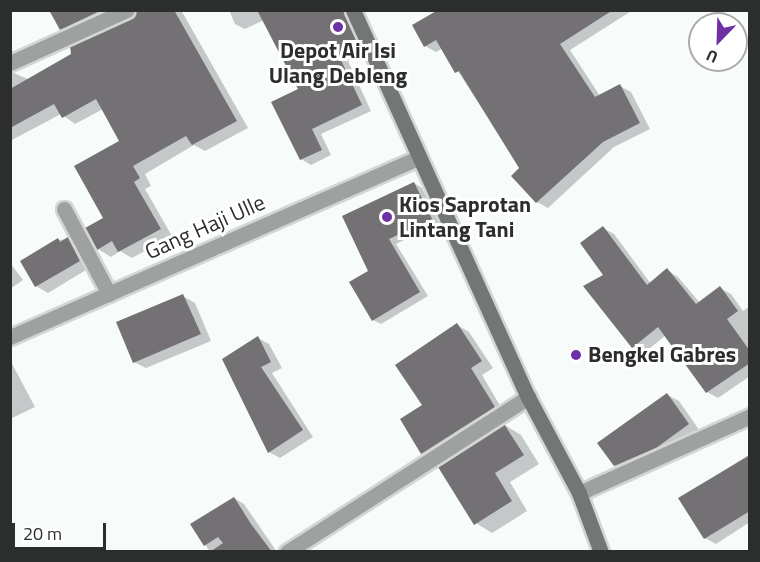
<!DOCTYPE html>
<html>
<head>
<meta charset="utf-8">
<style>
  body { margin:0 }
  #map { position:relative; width:760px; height:562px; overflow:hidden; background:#f7fbfa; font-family:"Titillium Web",sans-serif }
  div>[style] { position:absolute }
  .shadow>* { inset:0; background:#0003 }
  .building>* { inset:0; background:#737174 }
  .roads { filter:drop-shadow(2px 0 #d2d6d5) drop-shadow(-2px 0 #d2d6d5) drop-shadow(0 2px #d2d6d5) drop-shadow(0 -2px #d2d6d5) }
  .street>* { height:15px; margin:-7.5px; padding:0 7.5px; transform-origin:7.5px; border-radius:7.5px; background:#9fa1a0 }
  .secondary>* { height:15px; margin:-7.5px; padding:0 7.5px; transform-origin:7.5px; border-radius:7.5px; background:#747676 }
  .dots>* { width:16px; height:16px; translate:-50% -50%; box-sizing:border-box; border:3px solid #fff; border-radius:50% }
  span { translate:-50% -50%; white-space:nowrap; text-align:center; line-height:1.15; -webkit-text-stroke:6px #fff; paint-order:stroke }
  .poi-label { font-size:22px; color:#2c2d2d; font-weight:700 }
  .left { translate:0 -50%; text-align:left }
  .street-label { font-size:22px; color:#2c2d2d }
  .frame { position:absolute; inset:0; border:12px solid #2c2d2d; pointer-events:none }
  .north { position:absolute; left:688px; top:12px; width:60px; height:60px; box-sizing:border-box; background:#fff; border:2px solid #ababab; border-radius:50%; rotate:203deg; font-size:16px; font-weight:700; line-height:24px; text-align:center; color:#2c2d2d }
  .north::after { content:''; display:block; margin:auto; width:21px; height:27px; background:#6d30a5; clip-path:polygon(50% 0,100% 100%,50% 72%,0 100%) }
  .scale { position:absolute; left:12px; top:523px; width:94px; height:27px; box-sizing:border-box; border:3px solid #2c2d2d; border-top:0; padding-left:8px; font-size:18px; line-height:21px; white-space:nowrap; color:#2c2d2d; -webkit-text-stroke:4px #fff; paint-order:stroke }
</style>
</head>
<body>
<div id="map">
  <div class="shadow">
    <div style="clip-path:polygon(51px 10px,106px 10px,110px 18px,73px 35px,61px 28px)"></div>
    <div style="clip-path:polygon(148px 10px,181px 10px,248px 128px,205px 151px,194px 145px,145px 174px,151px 186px,145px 189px,172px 236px,132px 258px,120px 251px,111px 257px,98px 249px,87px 229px,105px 218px,121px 142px,103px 109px,75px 124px,61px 114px,10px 141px,10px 47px,19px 61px,14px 73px,30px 80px,73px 55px,72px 47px)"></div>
    <div style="clip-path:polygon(229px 10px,354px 10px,368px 52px,348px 61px,371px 111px,321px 134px,331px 155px,311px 165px,301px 159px,300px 90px,264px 20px,245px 29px,235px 24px)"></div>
    <div style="clip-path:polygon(441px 10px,633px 10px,570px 50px,600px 96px,620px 86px,631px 92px,650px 129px,614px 147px,548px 208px,537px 202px,521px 169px,443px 48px,436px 52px,425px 46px)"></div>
    <div style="clip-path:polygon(414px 183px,422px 188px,439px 223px,396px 244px,428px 296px,381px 324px,373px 320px,370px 271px)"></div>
    <div style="clip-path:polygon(603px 228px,614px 234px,651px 284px,667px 270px,678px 277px,700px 303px,720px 288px,731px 294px,743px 311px,750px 306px,750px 376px,718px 398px,707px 392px,666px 335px,644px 353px,633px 347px,606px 275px)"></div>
    <div style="clip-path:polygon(68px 239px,80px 246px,91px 267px,48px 293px,36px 286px,22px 262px,58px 240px)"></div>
    <div style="clip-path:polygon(10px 263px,23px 280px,10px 289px)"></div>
    <div style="clip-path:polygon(183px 296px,195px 303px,211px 341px,146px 368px,134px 362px)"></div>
    <div style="clip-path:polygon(457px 325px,469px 332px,493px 368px,482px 375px,505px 414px,434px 460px,422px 453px,424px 406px)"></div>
    <div style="clip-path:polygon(258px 338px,269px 344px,282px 368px,272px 373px,313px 437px,280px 458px,269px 452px)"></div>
    <div style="clip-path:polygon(10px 360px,35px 407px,10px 419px)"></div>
    <div style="clip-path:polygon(667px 395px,679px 401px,700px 431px,627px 472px,615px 465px)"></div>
    <div style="clip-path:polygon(505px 425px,521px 435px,539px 464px,510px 482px,527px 511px,492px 533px,476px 523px)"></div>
    <div style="clip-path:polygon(750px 454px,750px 522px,716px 544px,705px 538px,680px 499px)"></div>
    <div style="clip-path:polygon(234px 498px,244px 504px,277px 552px,210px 552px,192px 524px)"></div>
  </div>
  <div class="building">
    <div style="clip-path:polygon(49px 10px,102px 10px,60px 30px)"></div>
    <div style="clip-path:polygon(137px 10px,174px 10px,237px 121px,192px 145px,186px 136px,133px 166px,140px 178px,134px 182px,161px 229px,118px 252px,112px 241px,97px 250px,85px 228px,103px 218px,74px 166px,119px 141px,96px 99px,62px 118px,54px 104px,10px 128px,10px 89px,71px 54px,70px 46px,131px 19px)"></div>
    <div style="clip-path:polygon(257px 10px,343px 10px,359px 46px,339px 56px,362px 105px,312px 129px,322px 150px,300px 160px,271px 102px,298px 89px)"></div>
    <div style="clip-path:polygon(438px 10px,613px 10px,560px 44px,595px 97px,620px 84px,640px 123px,603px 142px,536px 203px,511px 176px,519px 168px,459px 71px,455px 73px,436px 40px,424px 47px,412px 25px)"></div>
    <div style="clip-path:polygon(414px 182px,432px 219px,389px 239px,420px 292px,372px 321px,349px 282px,368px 271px,342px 216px)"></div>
    <div style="clip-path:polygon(603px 226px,647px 285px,667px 268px,696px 304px,720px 286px,738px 311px,727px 319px,750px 351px,750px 363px,706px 393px,658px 327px,632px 348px,583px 286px,603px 275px,580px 243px)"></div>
    <div style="clip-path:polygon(68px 237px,80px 261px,35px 287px,20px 261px,58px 238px,60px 242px)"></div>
    <div style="clip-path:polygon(183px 294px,201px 334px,133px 363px,116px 322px)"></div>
    <div style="clip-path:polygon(457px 323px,482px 361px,471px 368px,495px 407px,421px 454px,400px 419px,422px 405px,395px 365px)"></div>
    <div style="clip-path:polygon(258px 336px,271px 362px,261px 367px,303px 430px,268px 453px,222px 359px)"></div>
    <div style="clip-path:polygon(667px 393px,689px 424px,656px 448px,614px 466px,597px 443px)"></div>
    <div style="clip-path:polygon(504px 424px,524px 455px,495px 473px,512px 501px,474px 525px,438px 467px)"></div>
    <div style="clip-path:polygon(750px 455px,750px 511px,704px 539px,678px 498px)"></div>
    <div style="clip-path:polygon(234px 497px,251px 524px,272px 552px,210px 552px,223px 543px,218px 537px,204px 546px,190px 524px)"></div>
  </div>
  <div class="roads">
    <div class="street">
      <div style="left:10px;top:63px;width:128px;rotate:-24.4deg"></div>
      <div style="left:64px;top:209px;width:96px;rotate:62.1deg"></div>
      <div style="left:10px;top:337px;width:445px;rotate:-23.7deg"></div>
      <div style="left:579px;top:493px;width:188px;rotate:-24.2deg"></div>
      <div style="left:287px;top:552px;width:287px;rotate:-32.7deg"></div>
    </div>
    <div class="secondary">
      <div style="left:353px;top:10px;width:425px;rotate:65.7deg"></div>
      <div style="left:528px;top:397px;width:109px;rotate:62deg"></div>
      <div style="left:579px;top:493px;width:63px;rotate:69.6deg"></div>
    </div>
  </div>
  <div class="dots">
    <div style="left:338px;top:27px;background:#6d30a5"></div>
    <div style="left:387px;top:217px;background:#6d30a5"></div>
    <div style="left:576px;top:355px;background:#6d30a5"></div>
  </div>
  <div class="poi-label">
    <span style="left:338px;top:63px">Depot Air Isi<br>Ulang Debleng</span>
    <span class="left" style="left:399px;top:217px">Kios Saprotan<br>Lintang Tani</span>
    <span class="left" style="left:588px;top:355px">Bengkel Gabres</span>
  </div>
  <div class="street-label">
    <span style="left:205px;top:227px;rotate:-24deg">Gang Haji Ulle</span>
  </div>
  <div class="frame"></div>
  <div class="north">U</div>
  <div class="scale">20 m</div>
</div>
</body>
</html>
